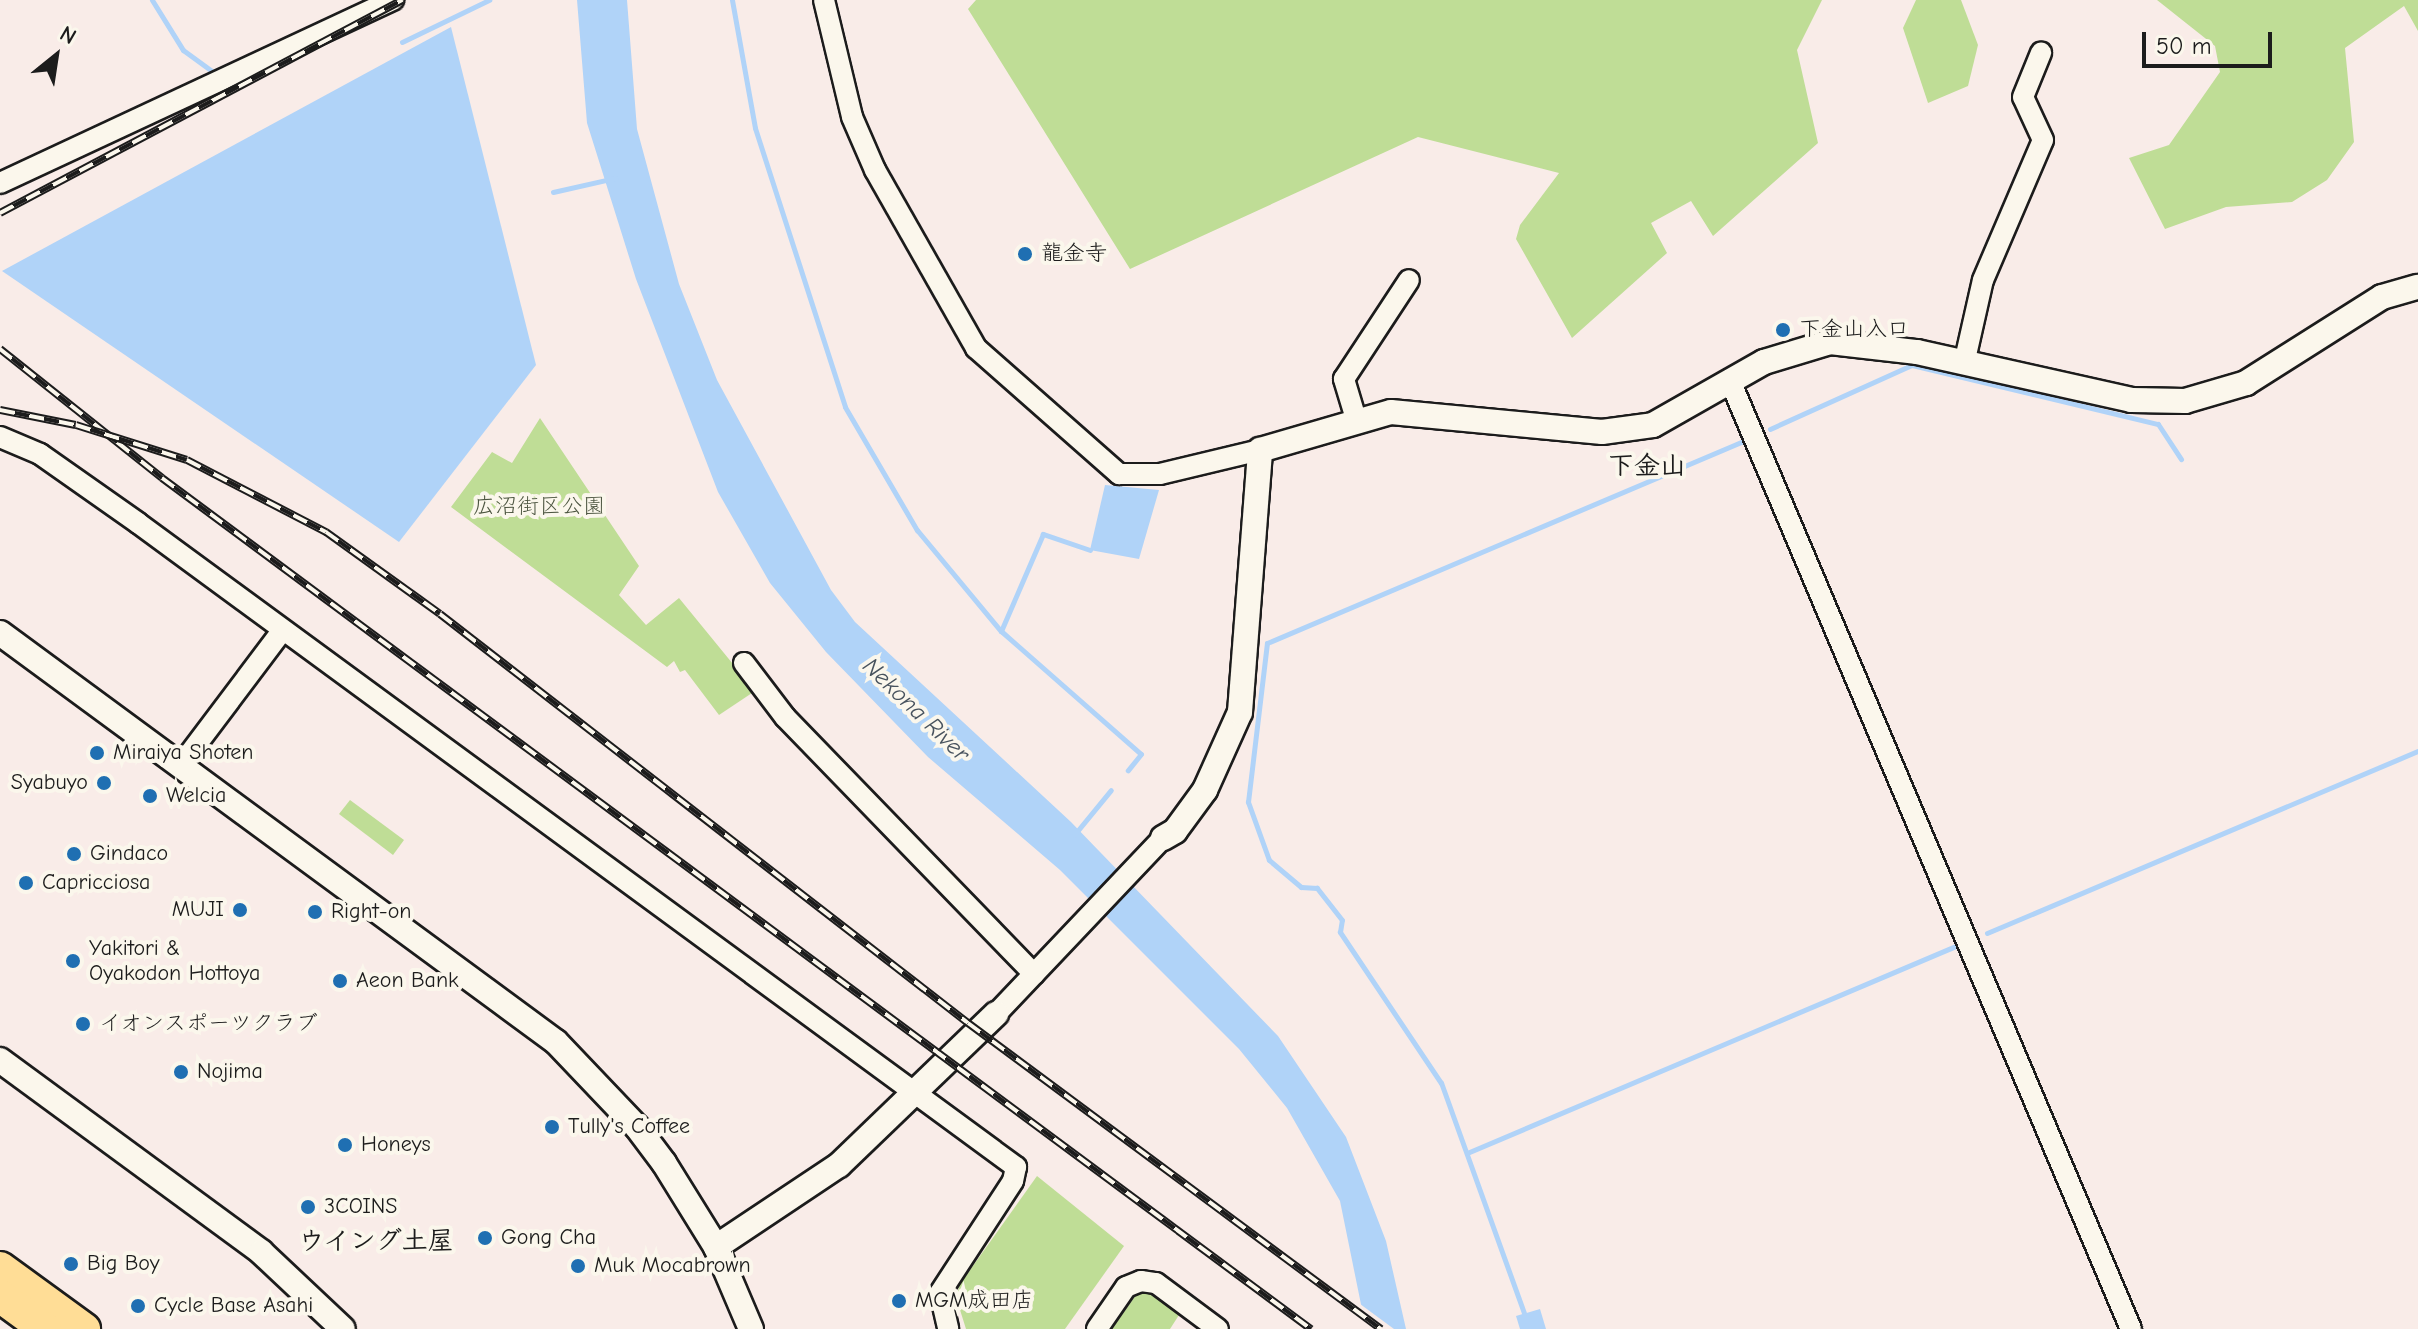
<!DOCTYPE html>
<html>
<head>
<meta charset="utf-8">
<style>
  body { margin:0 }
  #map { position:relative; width:2418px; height:1329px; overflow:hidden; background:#f9ece8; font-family:"Comic Neue","Klee One",sans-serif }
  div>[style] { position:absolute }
  .green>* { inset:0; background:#bfdd96 }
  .water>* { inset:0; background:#b0d3f8 }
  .pier>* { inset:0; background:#f9ece8 }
  .stream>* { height:5px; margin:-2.5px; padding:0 2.5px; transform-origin:2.5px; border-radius:2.5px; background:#b0d3f8 }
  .roads { filter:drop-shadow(2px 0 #1c1c1c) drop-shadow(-2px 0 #1c1c1c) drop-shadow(0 2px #1c1c1c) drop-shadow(0 -2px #1c1c1c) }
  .minor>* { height:20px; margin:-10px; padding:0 10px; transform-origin:10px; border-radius:10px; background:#fbf7ec }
  .tertiary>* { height:24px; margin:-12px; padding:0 12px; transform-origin:12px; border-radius:12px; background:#fbf7ec }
  .trunk>* { height:32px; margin:-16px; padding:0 16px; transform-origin:16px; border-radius:16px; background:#ffdd96 }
  .rail>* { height:8px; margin-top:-4px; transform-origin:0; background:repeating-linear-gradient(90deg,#fbf7ec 0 15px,#1c1c1c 0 30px); box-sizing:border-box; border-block:2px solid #1c1c1c }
  .dots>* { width:22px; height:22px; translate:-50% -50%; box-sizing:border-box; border:4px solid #fbf7ec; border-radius:50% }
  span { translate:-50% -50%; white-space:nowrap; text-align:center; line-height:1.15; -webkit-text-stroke:8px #fbf7ec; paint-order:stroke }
  .poi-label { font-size:22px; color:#1c1c1c }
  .left { translate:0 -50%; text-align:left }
  .right { translate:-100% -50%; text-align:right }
  .park-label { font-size:22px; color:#4d5641 }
  .water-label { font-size:24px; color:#48535e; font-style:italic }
  .quarter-label { font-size:26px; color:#1c1c1c; font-weight:700 }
  .north { position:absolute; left:16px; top:16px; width:80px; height:80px; -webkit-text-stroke:6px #fbf7ec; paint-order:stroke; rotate:30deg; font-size:22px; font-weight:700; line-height:32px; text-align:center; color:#1c1c1c }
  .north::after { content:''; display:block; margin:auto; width:28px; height:36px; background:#1c1c1c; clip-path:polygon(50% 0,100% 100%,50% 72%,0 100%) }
  .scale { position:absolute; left:2142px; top:32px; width:130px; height:36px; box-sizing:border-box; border:4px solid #1c1c1c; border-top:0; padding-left:10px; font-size:24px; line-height:28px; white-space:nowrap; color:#1c1c1c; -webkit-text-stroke:6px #fbf7ec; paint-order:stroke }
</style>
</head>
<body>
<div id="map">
  <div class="green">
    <div style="clip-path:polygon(976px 0,1822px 0,1797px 50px,1818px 143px,1713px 236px,1691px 201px,1651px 223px,1667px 253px,1572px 338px,1516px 239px,1520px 225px,1559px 173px,1418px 137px,1130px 269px,968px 9px)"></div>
    <div style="clip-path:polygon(1916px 0,1961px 0,1978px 45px,1968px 86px,1928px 103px,1903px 28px)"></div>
    <div style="clip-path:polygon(2157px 0,2418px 0,2418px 31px,2404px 6px,2345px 48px,2354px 142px,2327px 180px,2292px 202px,2226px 207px,2165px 229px,2129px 158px,2169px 145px,2220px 72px,2215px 46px)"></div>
    <div style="clip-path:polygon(540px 418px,639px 566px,619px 595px,646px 625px,679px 598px,755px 691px,719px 715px,685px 670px,680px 672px,674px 661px,667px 667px,451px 507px,492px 452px,512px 463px)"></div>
    <div style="clip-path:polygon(350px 800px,404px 840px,393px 855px,339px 814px)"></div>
    <div style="clip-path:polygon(1037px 1176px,1124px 1246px,1065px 1329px,966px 1329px,956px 1297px,960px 1284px)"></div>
    <div style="clip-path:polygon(1150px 1288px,1177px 1308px,1179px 1315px,1170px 1329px,1112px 1329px,1138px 1292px)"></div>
  </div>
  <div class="water">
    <div style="clip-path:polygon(577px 0,627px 0,637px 129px,679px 284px,717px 380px,831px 590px,855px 622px,1071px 822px,1278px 1036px,1346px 1137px,1386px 1241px,1406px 1329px,1366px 1329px,1340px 1201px,1287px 1108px,1239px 1049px,1060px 870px,928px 757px,826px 652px,770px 583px,718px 492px,636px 279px,587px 123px)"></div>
    <div style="clip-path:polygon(451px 27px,536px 365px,399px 542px,2px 271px)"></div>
    <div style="clip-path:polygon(1105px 485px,1159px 490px,1139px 559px,1090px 550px)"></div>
    <div style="clip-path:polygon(1540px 1309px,1546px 1329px,1520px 1329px,1516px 1316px)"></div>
  </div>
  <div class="pier">
    <div style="clip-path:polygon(1356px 1301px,1394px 1329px,1362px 1329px)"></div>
  </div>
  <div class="stream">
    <div style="left:152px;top:0;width:59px;rotate:58.2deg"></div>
    <div style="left:183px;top:50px;width:39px;rotate:36deg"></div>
    <div style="left:732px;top:0;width:130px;rotate:79.8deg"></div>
    <div style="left:755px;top:128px;width:293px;rotate:72.1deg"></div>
    <div style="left:845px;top:407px;width:143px;rotate:59.7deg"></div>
    <div style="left:917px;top:530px;width:131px;rotate:50.3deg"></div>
    <div style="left:402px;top:42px;width:97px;rotate:-25.8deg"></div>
    <div style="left:553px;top:192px;width:64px;rotate:-12.7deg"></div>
    <div style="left:1770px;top:429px;width:156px;rotate:-24.3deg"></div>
    <div style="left:1912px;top:365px;width:253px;rotate:13.5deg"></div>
    <div style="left:2158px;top:424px;width:42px;rotate:56.7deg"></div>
    <div style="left:1090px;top:550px;width:50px;rotate:-161.2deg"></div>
    <div style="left:1043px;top:534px;width:106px;rotate:113.4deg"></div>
    <div style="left:1001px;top:631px;width:186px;rotate:41.3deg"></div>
    <div style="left:1141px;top:754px;width:21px;rotate:129deg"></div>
    <div style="left:1074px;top:835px;width:58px;rotate:-50.6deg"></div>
    <div style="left:1987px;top:933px;width:468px;rotate:-22.9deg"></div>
    <div style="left:1467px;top:1153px;width:533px;rotate:-22.96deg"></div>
    <div style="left:1524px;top:1313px;width:245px;rotate:-109.8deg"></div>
    <div style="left:1441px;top:1083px;width:182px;rotate:-123.8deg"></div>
    <div style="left:1340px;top:932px;width:12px;rotate:-81deg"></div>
    <div style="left:1342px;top:920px;width:41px;rotate:-128deg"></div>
    <div style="left:1317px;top:888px;width:16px;rotate:-176deg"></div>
    <div style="left:1301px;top:887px;width:42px;rotate:-139.8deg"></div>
    <div style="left:1269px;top:860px;width:62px;rotate:-109.9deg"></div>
    <div style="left:1248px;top:802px;width:160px;rotate:-83.2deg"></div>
    <div style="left:1267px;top:643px;width:515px;rotate:-22.98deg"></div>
  </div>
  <div class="roads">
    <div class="minor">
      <div style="left:824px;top:0;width:120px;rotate:76.5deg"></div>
      <div style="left:852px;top:117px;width:58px;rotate:66.5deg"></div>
      <div style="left:875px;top:170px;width:205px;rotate:60.4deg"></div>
      <div style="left:976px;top:348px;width:191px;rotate:41.4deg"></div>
      <div style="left:1119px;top:474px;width:41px"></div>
      <div style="left:1160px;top:474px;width:103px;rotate:-13.5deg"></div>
      <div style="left:0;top:183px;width:434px;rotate:-25deg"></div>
      <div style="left:1964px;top:364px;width:86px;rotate:-77.3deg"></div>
      <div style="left:1983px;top:280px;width:152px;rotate:-66.8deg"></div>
      <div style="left:2043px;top:140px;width:47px;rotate:-114.9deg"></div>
      <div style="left:2023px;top:97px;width:48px;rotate:-67.8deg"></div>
      <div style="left:1731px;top:383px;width:1027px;rotate:67.08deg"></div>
      <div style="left:1356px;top:419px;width:42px;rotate:-106.7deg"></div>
      <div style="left:1344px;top:379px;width:118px;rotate:-56.7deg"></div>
      <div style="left:0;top:437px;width:43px;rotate:23deg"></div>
      <div style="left:40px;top:454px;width:120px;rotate:35.1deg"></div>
      <div style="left:138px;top:523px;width:1089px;rotate:36.26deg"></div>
      <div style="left:1016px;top:1167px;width:14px;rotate:102deg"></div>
      <div style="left:1013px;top:1181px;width:134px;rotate:123.1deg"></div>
      <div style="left:940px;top:1293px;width:37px;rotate:77deg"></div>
      <div style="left:744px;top:663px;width:68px;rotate:52.8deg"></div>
      <div style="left:785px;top:717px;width:358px;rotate:45.9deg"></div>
      <div style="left:181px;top:765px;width:168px;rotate:-53deg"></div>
      <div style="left:996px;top:1014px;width:243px;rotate:-46.5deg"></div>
      <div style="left:1097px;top:1329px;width:51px;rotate:-55.4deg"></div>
      <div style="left:1126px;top:1287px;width:16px;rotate:-22deg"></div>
      <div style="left:1141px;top:1281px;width:15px;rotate:8deg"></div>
      <div style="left:1156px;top:1283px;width:77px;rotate:36.6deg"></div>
    </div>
    <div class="tertiary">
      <div style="left:0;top:633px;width:690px;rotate:36.34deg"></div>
      <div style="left:556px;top:1042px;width:117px;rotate:46.4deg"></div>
      <div style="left:637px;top:1127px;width:45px;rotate:53.1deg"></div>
      <div style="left:664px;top:1163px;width:99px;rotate:58.2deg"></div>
      <div style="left:716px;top:1247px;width:89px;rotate:66.9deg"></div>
      <div style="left:1163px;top:838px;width:14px;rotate:-30deg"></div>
      <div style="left:1175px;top:831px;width:51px;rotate:-53.8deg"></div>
      <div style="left:1205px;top:790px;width:85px;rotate:-65.8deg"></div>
      <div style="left:1240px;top:712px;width:263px;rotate:-85.6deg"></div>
      <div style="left:1260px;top:450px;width:136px;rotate:-16.2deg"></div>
      <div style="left:1391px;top:412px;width:212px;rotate:5.4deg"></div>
      <div style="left:1602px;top:432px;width:51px;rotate:-7.8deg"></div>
      <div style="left:1653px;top:425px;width:128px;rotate:-29.6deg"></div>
      <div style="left:1764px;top:362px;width:69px;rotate:-16.9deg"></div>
      <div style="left:1830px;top:342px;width:88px;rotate:6.6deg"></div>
      <div style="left:1917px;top:352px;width:219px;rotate:12.6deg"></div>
      <div style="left:2131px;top:400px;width:54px;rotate:1.1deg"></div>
      <div style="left:2185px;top:401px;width:64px;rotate:-16.4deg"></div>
      <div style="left:2246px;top:383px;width:161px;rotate:-32.3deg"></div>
      <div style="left:2382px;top:297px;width:37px;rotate:-16deg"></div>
      <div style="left:0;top:1060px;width:324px;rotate:36.3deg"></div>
      <div style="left:261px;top:1252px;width:112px;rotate:43.2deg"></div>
      <div style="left:716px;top:1247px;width:148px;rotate:-33.7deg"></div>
      <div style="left:839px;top:1165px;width:218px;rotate:-43.9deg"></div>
    </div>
    <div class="trunk">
      <div style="left:0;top:1268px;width:104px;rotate:36deg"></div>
      <div style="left:0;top:1296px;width:56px;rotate:36.3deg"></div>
    </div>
  </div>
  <div class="rail">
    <div style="left:0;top:213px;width:455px;rotate:-27.9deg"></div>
    <div style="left:0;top:349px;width:207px;rotate:38.5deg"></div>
    <div style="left:162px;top:478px;width:1430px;rotate:36.53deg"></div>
    <div style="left:0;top:410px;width:77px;rotate:11.2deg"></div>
    <div style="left:76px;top:425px;width:116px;rotate:17.5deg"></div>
    <div style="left:187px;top:460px;width:157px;rotate:27.4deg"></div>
    <div style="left:326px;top:532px;width:140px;rotate:35.7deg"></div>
    <div style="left:440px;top:614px;width:668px;rotate:37.76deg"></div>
    <div style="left:968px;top:1023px;width:514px;rotate:36.54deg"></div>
  </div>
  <div class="dots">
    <div style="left:1025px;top:254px;background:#1f6fb2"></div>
    <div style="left:1783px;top:330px;background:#1f6fb2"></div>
    <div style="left:97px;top:753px;background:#1f6fb2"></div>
    <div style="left:104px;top:783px;background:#1f6fb2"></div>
    <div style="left:150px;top:796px;background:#1f6fb2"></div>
    <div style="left:74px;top:854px;background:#1f6fb2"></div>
    <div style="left:26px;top:883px;background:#1f6fb2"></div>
    <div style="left:240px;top:910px;background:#1f6fb2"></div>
    <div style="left:315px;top:912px;background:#1f6fb2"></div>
    <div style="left:73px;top:961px;background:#1f6fb2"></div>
    <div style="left:340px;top:981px;background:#1f6fb2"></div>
    <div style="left:83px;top:1024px;background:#1f6fb2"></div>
    <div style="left:181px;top:1072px;background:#1f6fb2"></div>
    <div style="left:552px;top:1127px;background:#1f6fb2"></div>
    <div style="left:345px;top:1145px;background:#1f6fb2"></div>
    <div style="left:308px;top:1207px;background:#1f6fb2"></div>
    <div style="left:485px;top:1238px;background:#1f6fb2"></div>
    <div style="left:71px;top:1264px;background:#1f6fb2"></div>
    <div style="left:578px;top:1266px;background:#1f6fb2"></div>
    <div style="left:899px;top:1301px;background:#1f6fb2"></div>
    <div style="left:138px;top:1306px;background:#1f6fb2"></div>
  </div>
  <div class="poi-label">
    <span class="left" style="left:1041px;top:254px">龍金寺</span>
    <span class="left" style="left:1799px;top:330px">下金山入口</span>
    <span class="left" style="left:113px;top:753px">Miraiya Shoten</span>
    <span class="right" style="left:88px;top:783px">Syabuyo</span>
    <span class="left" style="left:166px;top:796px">Welcia</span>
    <span class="left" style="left:90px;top:854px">Gindaco</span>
    <span class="left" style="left:42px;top:883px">Capricciosa</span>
    <span class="right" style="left:224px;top:910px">MUJI</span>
    <span class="left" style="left:331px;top:912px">Right-on</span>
    <span class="left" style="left:89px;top:961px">Yakitori &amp;<br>Oyakodon Hottoya</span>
    <span class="left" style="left:356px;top:981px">Aeon Bank</span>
    <span class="left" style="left:99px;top:1024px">イオンスポーツクラブ</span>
    <span class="left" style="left:197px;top:1072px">Nojima</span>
    <span class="left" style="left:568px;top:1127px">Tully's Coffee</span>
    <span class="left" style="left:361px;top:1145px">Honeys</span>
    <span class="left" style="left:324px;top:1207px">3COINS</span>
    <span class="left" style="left:501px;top:1238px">Gong Cha</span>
    <span class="left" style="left:87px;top:1264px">Big Boy</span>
    <span class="left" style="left:594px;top:1266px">Muk Mocabrown</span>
    <span class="left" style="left:915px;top:1301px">MGM成田店</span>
    <span class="left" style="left:154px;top:1306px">Cycle Base Asahi</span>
  </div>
  <div class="park-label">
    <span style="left:539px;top:507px">広沼街区公園</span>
  </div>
  <div class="water-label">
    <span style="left:916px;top:710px;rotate:44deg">Nekona River</span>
  </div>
  <div class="quarter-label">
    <span style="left:1647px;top:467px">下金山</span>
    <span style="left:376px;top:1242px">ウイング土屋</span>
  </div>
  <div class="north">N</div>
  <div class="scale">50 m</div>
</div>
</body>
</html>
